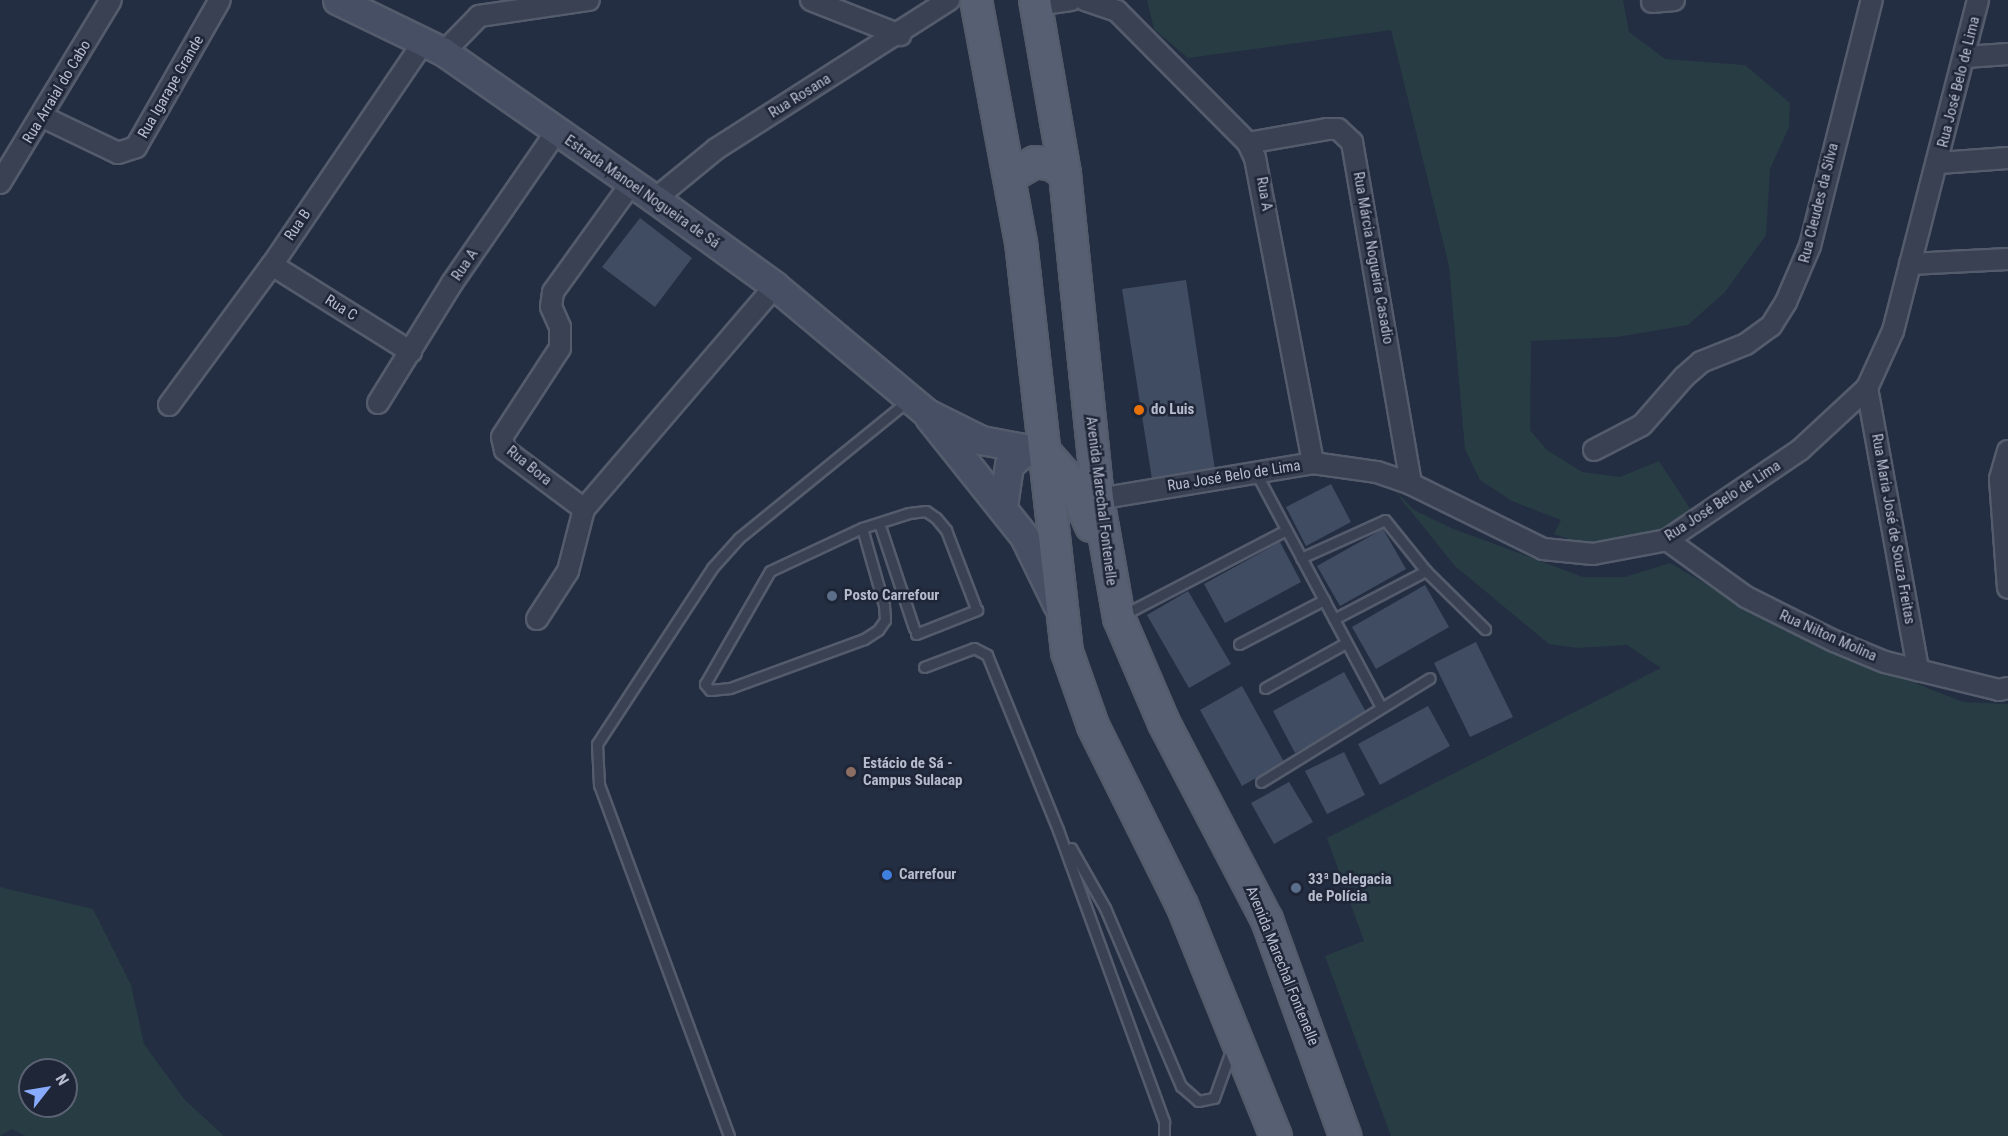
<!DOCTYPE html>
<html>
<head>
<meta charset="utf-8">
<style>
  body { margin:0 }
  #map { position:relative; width:2008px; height:1136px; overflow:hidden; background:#242e42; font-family:"Roboto Condensed",sans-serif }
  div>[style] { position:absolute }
  .green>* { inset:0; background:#273d43 }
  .building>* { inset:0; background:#404c62 }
  .roads { filter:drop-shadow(2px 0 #545c6c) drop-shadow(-2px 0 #545c6c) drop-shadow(0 2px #545c6c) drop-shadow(0 -2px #545c6c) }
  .service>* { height:9px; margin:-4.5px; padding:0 4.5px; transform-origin:4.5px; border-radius:4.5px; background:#394152 }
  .minor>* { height:20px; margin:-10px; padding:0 10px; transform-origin:10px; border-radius:10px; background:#394152 }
  .secondary>* { height:27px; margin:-13.5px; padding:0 13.5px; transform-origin:13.5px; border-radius:13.5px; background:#474f65 }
  .primary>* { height:30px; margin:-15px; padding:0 15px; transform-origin:15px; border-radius:15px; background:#576072 }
  .dots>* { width:16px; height:16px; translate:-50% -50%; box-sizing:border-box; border:3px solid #1e2637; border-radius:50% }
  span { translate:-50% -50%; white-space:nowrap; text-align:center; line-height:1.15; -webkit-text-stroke:5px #1e2637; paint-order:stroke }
  .street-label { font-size:15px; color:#b6bccc }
  .poi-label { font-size:15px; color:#b6bccc; font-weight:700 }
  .left { translate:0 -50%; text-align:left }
  .north { position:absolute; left:18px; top:1058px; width:60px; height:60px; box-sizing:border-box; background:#1e2637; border:2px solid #5b6273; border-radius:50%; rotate:59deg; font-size:16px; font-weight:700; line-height:24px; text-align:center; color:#b6bccc }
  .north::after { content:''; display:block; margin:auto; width:21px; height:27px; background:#89abfe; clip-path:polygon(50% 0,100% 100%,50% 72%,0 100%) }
</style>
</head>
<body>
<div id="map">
  <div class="green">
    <div style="clip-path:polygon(1147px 0,1623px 0,1629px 32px,1665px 59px,1745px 65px,1790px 103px,1789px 127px,1770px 169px,1766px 235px,1725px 292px,1688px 325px,1617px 337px,1531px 341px,1530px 430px,1547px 450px,1582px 472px,1620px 477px,1659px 461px,1691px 510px,1675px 524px,1630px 543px,1581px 543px,1554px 534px,1561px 520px,1512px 501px,1480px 480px,1465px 449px,1449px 266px,1391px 30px,1188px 58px,1154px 29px)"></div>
    <div style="clip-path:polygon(1393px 489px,1414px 510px,1451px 528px,1583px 577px,1625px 577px,1670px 563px,1745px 607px,1846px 656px,1963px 702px,2008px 704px,2008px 1136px,1391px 1136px,1325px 956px,1364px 941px,1327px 838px,1661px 668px,1627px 645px,1577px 648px,1549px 644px,1455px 566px)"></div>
    <div style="clip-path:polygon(evenodd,0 887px,93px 909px,131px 985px,144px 1044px,184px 1099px,224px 1136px,26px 1136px,12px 1129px,0 1136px,0 887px,30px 1070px,66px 1070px,66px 1106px,30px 1106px,30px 1070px)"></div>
  </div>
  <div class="building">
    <div style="clip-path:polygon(640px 218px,692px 258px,655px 307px,602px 267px)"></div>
    <div style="clip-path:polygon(1186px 280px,1215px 470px,1152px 479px,1122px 289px)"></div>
    <div style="clip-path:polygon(1331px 484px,1351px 522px,1306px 546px,1286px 507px)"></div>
    <div style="clip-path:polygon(1383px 529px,1406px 569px,1340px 606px,1317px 566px)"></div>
    <div style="clip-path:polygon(1280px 542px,1301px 582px,1225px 623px,1204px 584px)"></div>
    <div style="clip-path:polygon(1425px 585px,1449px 627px,1376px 669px,1352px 627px)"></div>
    <div style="clip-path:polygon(1188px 591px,1231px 664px,1189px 688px,1147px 615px)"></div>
    <div style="clip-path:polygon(1476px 642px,1513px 717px,1470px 737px,1434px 663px)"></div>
    <div style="clip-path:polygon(1344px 672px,1367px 714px,1295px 753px,1273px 711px)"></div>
    <div style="clip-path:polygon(1242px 686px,1284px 762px,1242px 786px,1200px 710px)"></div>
    <div style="clip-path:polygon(1428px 706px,1450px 746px,1380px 785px,1358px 744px)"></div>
    <div style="clip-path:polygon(1344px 752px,1365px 795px,1327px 814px,1305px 771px)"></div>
    <div style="clip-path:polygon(1289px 782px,1313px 822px,1274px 844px,1251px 803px)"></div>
  </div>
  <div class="roads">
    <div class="service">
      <div style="left:1255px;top:471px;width:265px;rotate:61.9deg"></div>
      <div style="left:879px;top:523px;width:111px;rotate:71.6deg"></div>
      <div style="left:862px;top:528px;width:80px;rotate:74.1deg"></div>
      <div style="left:884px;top:605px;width:15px;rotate:86deg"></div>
      <div style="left:885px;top:620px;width:12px;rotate:125deg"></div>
      <div style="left:878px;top:630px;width:17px;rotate:147deg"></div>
      <div style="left:864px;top:639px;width:143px;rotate:159.9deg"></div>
      <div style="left:730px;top:688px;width:20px;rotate:174deg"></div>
      <div style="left:710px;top:690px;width:8px;rotate:-130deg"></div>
      <div style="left:705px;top:684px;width:130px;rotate:-60.1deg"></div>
      <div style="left:770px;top:571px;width:102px;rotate:-25.1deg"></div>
      <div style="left:862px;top:528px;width:49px;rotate:-17.7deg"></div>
      <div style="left:909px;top:513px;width:17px;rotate:-7deg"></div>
      <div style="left:926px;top:511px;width:12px;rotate:35deg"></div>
      <div style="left:936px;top:518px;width:16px;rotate:50deg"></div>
      <div style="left:946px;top:530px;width:81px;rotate:69.1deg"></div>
      <div style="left:1301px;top:558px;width:92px;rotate:-24.3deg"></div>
      <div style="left:1385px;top:520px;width:65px;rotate:51.2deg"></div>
      <div style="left:1426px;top:571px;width:83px;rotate:44.5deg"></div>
      <div style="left:1123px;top:615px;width:184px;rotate:-27.5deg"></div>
      <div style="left:1334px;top:619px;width:104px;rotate:-27.6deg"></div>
      <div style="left:916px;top:634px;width:66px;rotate:-21.5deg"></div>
      <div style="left:1239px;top:644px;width:96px;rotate:-27.4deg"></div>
      <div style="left:924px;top:667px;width:53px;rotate:-20.8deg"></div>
      <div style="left:974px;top:648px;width:15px;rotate:28deg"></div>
      <div style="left:987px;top:655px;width:189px;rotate:67.9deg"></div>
      <div style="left:1058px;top:830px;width:311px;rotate:70deg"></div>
      <div style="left:1164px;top:1122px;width:14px;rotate:90deg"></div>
      <div style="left:1265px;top:688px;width:93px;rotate:-29.1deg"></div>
      <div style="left:1261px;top:782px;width:198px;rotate:-31.6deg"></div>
      <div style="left:1071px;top:848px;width:69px;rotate:60.5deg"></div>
      <div style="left:1105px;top:908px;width:194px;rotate:66.9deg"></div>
      <div style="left:1181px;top:1086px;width:23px;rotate:41deg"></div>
      <div style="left:1198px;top:1101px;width:16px;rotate:-11deg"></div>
      <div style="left:1214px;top:1098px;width:53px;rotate:-70.2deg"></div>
      <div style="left:729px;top:1136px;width:374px;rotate:-110.3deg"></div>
      <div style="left:599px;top:785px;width:41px;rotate:-92.8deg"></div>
      <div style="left:597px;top:744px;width:210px;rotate:-56.8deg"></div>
      <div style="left:712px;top:568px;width:40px;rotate:-48deg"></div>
      <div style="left:739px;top:538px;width:219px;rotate:-39.1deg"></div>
    </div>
    <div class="minor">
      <div style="left:811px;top:0;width:96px;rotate:21.5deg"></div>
      <div style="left:1085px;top:0;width:34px;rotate:19deg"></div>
      <div style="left:1117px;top:11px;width:186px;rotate:45.2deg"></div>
      <div style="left:1248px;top:143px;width:17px;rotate:65deg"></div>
      <div style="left:1255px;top:158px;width:310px;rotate:79.2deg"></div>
      <div style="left:1652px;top:2px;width:22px;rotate:-5deg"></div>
      <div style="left:1036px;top:5px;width:35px;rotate:-8deg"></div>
      <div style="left:444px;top:52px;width:50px;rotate:-45.8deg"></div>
      <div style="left:479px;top:16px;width:111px;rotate:-8.3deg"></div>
      <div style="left:1966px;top:57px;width:42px;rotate:-4.1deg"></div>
      <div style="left:43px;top:117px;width:83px;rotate:25.6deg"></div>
      <div style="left:118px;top:153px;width:19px;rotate:-18deg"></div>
      <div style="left:136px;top:147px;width:169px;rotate:-60.3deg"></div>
      <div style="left:1248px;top:143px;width:80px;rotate:-10deg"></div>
      <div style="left:1327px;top:129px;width:11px"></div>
      <div style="left:1338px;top:129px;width:19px;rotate:43deg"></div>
      <div style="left:1352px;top:142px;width:347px;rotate:80.2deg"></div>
      <div style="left:1939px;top:163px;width:69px;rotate:-4.1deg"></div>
      <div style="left:0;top:183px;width:214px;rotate:-58.8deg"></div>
      <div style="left:655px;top:199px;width:79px;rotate:-39.3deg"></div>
      <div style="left:716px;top:149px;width:277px;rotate:-32.6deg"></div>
      <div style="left:1910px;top:264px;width:98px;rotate:-2.9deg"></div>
      <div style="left:272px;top:265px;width:164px;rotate:32deg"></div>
      <div style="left:1867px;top:388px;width:287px;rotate:79.7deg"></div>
      <div style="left:378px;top:403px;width:141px;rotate:-58.3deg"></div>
      <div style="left:452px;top:283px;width:185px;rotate:-55.4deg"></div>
      <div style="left:169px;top:405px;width:174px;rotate:-53.7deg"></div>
      <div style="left:272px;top:265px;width:271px;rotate:-55.8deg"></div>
      <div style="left:1594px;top:450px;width:54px;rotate:-27.5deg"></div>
      <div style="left:1642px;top:425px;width:64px;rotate:-48.8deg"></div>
      <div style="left:1684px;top:377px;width:23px;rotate:-41deg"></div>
      <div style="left:1701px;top:362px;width:48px;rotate:-21.8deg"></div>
      <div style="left:1746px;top:344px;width:31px;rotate:-36deg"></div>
      <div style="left:1771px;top:326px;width:28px;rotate:-58deg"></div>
      <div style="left:1786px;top:302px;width:61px;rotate:-66.8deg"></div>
      <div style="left:1810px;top:246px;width:254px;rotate:-75.9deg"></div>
      <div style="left:2008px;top:451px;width:29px;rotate:106deg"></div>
      <div style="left:2000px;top:479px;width:109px;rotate:85.8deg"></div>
      <div style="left:1098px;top:499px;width:218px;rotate:-9.5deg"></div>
      <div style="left:1313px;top:463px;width:65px;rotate:8deg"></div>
      <div style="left:1377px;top:472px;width:36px;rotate:19deg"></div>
      <div style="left:1411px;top:484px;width:147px;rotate:26.2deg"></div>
      <div style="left:1543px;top:549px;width:50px;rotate:5.7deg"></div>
      <div style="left:1593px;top:554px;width:75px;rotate:-10.7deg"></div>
      <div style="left:1667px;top:540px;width:161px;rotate:-34.1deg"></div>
      <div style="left:1800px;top:450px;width:91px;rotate:-42.8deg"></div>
      <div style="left:1867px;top:388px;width:63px;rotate:-65.5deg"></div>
      <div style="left:1893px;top:331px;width:342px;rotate:-75.6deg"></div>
      <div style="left:584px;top:509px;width:99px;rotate:-143.2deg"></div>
      <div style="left:505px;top:450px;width:13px;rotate:-103deg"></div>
      <div style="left:502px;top:437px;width:106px;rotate:-56.9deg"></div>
      <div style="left:560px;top:348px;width:21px;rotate:-90deg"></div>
      <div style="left:560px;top:327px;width:22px;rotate:-114deg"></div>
      <div style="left:551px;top:307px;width:15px;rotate:-82deg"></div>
      <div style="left:553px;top:292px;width:133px;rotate:-54.2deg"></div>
      <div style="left:1667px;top:540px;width:97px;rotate:35.8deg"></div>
      <div style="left:1746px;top:597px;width:98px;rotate:26.6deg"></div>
      <div style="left:1834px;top:641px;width:55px;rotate:22.4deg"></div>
      <div style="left:1885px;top:662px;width:117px;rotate:13.8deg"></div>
      <div style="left:1999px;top:690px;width:9px;rotate:-13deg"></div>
      <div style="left:537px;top:619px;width:57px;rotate:-57.1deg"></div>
      <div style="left:568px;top:571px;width:64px;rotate:-75.5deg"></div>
      <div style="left:584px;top:509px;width:294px;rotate:-49.4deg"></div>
    </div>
    <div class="secondary">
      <div style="left:337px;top:0;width:119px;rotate:25.9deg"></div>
      <div style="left:444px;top:52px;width:257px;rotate:34.9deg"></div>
      <div style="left:655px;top:199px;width:148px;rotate:35.9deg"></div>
      <div style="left:775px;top:286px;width:198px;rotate:39.9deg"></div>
      <div style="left:927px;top:413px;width:60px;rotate:26.6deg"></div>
      <div style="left:981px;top:440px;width:65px;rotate:10.6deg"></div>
      <div style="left:929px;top:417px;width:152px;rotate:51.4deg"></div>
      <div style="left:1024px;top:536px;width:76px;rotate:64.1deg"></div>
      <div style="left:1003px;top:506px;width:41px;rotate:-81.7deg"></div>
      <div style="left:1009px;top:465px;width:21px;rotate:-41deg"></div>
    </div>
    <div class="primary">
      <div style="left:976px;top:0;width:246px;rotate:79.5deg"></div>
      <div style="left:1021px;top:242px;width:413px;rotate:83.6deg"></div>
      <div style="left:1067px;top:652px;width:78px;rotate:70.6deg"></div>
      <div style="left:1093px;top:726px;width:200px;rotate:63.6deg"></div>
      <div style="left:1182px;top:905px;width:249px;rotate:67.9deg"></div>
      <div style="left:1035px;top:0;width:177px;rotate:80.2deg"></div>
      <div style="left:1065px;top:174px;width:327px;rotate:84.2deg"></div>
      <div style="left:1098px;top:499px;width:121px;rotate:80deg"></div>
      <div style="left:1119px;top:618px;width:114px;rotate:66.8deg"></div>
      <div style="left:1164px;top:723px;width:222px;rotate:62.4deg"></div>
      <div style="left:1267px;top:920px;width:230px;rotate:70.1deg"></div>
      <div style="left:1011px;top:176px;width:28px;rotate:-30deg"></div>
      <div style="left:1035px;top:162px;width:18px;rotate:9deg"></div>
      <div style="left:1053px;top:165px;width:15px;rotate:37deg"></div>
      <div style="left:1045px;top:452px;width:41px;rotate:48.9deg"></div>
      <div style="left:1072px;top:483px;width:47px;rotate:66.2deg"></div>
    </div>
  </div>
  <div class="dots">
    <div style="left:1139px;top:410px;background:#e8710a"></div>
    <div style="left:832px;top:596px;background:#5c6f8a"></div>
    <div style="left:851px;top:772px;background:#8d6e63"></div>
    <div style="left:887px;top:875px;background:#3f7fe0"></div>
    <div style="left:1296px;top:888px;background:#5c6f8a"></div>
  </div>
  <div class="street-label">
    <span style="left:1959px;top:82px;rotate:-76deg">Rua José Belo de Lima</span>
    <span style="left:171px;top:87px;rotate:-60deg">Rua Igarape Grande</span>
    <span style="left:57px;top:92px;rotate:-59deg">Rua Arraial do Cabo</span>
    <span style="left:800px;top:96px;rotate:-32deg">Rua Rosana</span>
    <span style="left:642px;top:192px;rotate:35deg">Estrada Manoel Nogueira de Sá</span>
    <span style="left:1264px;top:194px;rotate:80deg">Rua A</span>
    <span style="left:1819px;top:203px;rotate:-76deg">Rua Cleudes da Silva</span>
    <span style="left:298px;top:225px;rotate:-56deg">Rua B</span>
    <span style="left:1373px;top:258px;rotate:80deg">Rua Márcia Nogueira Casadio</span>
    <span style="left:465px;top:265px;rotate:-56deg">Rua A</span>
    <span style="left:341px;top:308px;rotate:32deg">Rua C</span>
    <span style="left:529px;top:466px;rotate:39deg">Rua Bora</span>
    <span style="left:1234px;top:476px;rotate:-9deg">Rua José Belo de Lima</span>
    <span style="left:1101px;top:501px;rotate:83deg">Avenida Marechal Fontenelle</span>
    <span style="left:1723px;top:501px;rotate:-33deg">Rua José Belo de Lima</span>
    <span style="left:1893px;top:529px;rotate:80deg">Rua Maria José de Souza Freitas</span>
    <span style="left:1828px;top:636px;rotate:24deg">Rua Nilton Molina</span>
    <span style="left:1282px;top:966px;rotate:68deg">Avenida Marechal Fontenelle</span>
  </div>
  <div class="poi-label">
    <span class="left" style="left:1151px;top:410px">do Luis</span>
    <span class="left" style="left:844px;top:596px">Posto Carrefour</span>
    <span class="left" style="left:863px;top:772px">Estácio de Sá -<br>Campus Sulacap</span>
    <span class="left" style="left:899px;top:875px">Carrefour</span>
    <span class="left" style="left:1308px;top:888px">33ª Delegacia<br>de Polícia</span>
  </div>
  <div class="north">N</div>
</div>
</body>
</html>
